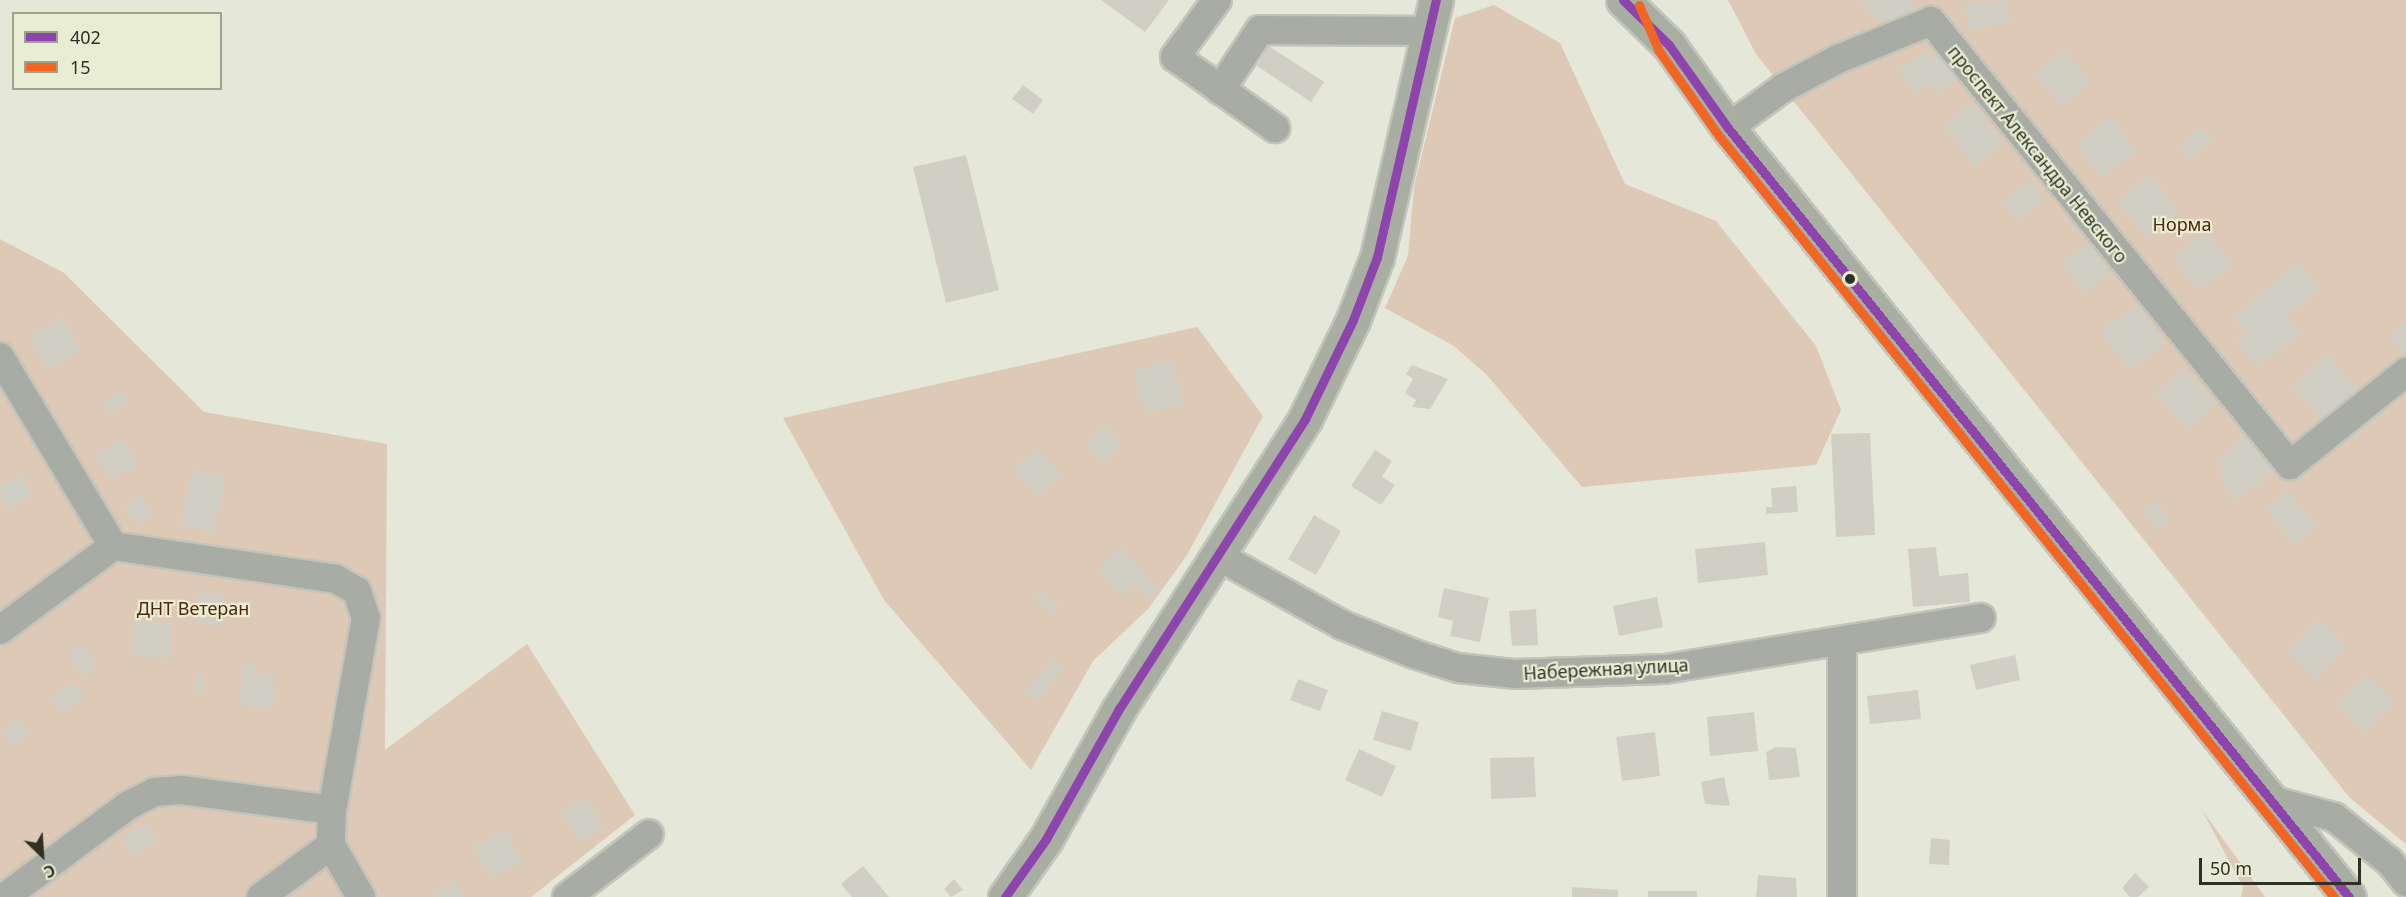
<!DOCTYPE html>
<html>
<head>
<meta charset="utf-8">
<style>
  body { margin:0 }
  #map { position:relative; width:2406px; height:897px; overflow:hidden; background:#e5e7d9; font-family:"Noto Sans",sans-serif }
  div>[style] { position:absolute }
  .green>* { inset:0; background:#dec8b6 }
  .building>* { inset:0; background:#d1cfc4 }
  .roads { filter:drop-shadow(2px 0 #c3c5ba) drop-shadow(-2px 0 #c3c5ba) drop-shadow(0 2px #c3c5ba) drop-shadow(0 -2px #c3c5ba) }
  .minor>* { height:28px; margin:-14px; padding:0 14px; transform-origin:14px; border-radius:14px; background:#a8aca5 }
  .major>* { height:33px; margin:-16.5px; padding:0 16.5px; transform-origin:16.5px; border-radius:16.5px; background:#a9aea3 }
  .bus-1>* { height:9px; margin:-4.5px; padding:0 4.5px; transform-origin:4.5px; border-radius:4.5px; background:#8e44ad }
  .bus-2>* { height:9px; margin:-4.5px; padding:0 4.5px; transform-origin:4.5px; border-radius:4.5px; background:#f26522 }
  .dots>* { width:16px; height:16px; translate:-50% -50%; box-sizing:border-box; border:3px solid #e9edd3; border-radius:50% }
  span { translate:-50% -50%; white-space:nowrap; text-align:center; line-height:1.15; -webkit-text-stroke:4.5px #e9edd3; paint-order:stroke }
  .street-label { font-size:18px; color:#2f3026 }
  .park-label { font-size:18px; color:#542507 }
  .legend { position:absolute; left:12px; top:12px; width:210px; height:78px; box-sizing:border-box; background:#e9edd3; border:2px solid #9fa18e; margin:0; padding:8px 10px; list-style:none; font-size:18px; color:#2f3026 }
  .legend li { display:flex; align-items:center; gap:12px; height:30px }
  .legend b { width:30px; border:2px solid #9fa18e }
  .north { position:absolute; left:12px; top:825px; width:60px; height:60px; -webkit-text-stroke:4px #e9edd3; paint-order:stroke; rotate:155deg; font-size:16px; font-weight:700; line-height:24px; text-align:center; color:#2f3026 }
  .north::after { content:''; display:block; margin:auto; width:21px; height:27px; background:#2f3026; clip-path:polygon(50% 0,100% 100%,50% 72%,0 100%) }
  .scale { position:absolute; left:2199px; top:858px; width:162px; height:27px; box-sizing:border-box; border:3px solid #2f3026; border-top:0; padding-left:8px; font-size:18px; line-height:21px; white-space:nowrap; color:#2f3026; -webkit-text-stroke:4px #e9edd3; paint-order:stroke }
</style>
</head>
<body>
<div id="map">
  <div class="green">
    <div style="clip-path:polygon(1728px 0,2406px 0,2406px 844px,2350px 798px,1756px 54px)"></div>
    <div style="clip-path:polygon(1494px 5px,1560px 43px,1625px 184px,1716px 221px,1816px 346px,1841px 410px,1816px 465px,1582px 487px,1487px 375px,1454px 346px,1385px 308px,1408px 256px,1414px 187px,1455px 18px)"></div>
    <div style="clip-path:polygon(0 239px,64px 273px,204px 412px,387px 444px,385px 750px,527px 644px,635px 815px,531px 897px,0 897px)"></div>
    <div style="clip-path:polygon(1197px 327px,1263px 416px,1187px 555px,1148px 609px,1093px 661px,1031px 770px,884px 600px,783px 418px)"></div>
    <div style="clip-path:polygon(2202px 810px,2265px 897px,2241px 897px,2243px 887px)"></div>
  </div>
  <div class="building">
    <div style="clip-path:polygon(1101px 0,1169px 0,1145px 32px)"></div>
    <div style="clip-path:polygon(1859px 0,1910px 0,1917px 9px,1888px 34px)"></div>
    <div style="clip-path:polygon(2007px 0,2011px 23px,1969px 30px,1965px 4px)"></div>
    <div style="clip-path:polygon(1269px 46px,1324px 82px,1311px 102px,1257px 66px)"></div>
    <div style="clip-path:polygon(1928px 50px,1935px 60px,1944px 53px,1961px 77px,1937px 95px,1929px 84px,1915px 94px,1899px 70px)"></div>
    <div style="clip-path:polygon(2065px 50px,2091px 83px,2062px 106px,2035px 73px)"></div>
    <div style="clip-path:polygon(1023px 85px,1043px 100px,1033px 114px,1012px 99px)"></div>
    <div style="clip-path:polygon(1972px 102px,2003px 145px,1974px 166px,1943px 123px)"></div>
    <div style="clip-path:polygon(2111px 117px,2137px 151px,2103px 178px,2076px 144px)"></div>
    <div style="clip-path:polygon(2200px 126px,2212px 140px,2190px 159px,2178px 146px)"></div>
    <div style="clip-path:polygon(966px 155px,999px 290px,946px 303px,913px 167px)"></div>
    <div style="clip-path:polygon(2150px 174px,2180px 210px,2147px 237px,2117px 201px)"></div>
    <div style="clip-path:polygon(2031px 180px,2045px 201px,2016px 221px,2002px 200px)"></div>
    <div style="clip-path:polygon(2207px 231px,2233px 265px,2199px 291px,2173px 257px)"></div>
    <div style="clip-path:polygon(2087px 243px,2111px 273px,2084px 293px,2061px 264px)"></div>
    <div style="clip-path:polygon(2299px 262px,2321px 289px,2287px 316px,2301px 333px,2258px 368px,2236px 341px,2246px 333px,2232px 317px)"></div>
    <div style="clip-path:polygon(2137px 304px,2165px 344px,2129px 370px,2101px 330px)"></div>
    <div style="clip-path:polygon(62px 316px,81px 351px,47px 369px,29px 337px)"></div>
    <div style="clip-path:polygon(2406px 320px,2406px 355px,2389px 336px)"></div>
    <div style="clip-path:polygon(2328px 353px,2365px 396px,2329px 428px,2291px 385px)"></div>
    <div style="clip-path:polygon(1173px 360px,1184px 404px,1145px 414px,1133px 370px)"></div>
    <div style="clip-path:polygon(1412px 365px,1448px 379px,1430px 409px,1412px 407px,1416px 400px,1405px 393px,1413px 379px,1406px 374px)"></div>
    <div style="clip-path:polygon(2183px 368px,2216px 404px,2188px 430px,2155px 394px)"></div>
    <div style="clip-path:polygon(121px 392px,128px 404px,110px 413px,104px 401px)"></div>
    <div style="clip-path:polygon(1104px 425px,1123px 444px,1104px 463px,1085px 444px)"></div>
    <div style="clip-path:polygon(1870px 433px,1875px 535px,1836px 537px,1831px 434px)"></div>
    <div style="clip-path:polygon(2247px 434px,2276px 469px,2237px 500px,2217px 476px,2224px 470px,2216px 460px)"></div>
    <div style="clip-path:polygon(122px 439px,138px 464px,111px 481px,95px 455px)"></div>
    <div style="clip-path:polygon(1038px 448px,1062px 477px,1036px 498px,1012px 468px)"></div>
    <div style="clip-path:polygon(1375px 450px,1392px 461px,1382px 477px,1395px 485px,1381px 505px,1351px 486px)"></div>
    <div style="clip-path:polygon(192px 469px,226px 477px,214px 532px,180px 525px)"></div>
    <div style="clip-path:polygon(22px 475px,32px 496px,4px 510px,0 485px)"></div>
    <div style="clip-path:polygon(1796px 486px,1798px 512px,1766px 514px,1766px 507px,1772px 507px,1771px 488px)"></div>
    <div style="clip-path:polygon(2287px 490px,2317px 525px,2295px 544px,2265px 509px)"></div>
    <div style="clip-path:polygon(139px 494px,154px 513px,139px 525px,124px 507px)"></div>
    <div style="clip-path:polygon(2155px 500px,2172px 520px,2158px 532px,2141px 511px)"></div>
    <div style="clip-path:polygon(1314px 515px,1341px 531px,1316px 575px,1288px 559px)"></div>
    <div style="clip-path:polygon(1765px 542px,1768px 575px,1698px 583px,1695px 549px)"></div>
    <div style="clip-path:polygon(1121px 547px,1160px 589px,1149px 598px,1135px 583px,1121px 596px,1097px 570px)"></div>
    <div style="clip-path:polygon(1936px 547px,1939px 576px,1968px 573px,1970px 602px,1913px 607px,1908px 549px)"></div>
    <div style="clip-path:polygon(1444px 588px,1489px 598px,1480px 642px,1450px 636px,1453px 621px,1438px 617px)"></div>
    <div style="clip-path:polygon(1043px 590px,1061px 607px,1053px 616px,1035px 598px)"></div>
    <div style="clip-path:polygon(198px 592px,226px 595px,222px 626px,195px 623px)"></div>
    <div style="clip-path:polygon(1657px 597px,1663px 627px,1619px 636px,1613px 606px)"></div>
    <div style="clip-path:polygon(1536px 609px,1538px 645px,1512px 646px,1509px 611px)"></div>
    <div style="clip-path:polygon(2319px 618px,2348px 646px,2316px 680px,2287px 652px)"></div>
    <div style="clip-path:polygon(133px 621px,172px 623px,170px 658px,132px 656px)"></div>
    <div style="clip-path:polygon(81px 644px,97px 666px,84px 676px,68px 654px)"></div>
    <div style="clip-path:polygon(2015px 655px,2020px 680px,1976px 690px,1970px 665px)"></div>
    <div style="clip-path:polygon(1053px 659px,1064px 668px,1037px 700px,1024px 693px)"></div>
    <div style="clip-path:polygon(243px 662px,258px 664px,257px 673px,275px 675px,273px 689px,277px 689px,272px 708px,239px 705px)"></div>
    <div style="clip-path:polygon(196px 674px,204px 675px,203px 693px,195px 692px)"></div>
    <div style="clip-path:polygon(2367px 675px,2395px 702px,2365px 732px,2337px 705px)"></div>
    <div style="clip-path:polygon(1298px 679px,1328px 690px,1320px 711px,1290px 700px)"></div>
    <div style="clip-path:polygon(74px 681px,85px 697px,62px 712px,51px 696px)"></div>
    <div style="clip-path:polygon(1918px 690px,1921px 719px,1870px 724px,1867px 696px)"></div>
    <div style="clip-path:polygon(1382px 711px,1419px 722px,1411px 751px,1373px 740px)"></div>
    <div style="clip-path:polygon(1754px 712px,1758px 751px,1710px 756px,1707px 717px)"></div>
    <div style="clip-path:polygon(20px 717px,31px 732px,12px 746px,1px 730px)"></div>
    <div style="clip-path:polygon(1655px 732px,1660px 776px,1622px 781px,1616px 737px)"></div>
    <div style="clip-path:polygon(1776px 747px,1796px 748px,1800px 777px,1769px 780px,1766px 752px)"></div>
    <div style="clip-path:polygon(1359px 749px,1396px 766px,1382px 797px,1345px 780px)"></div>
    <div style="clip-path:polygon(1534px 757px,1536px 797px,1491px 799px,1490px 758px)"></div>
    <div style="clip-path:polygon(1724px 777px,1730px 806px,1705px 804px,1701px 782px)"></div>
    <div style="clip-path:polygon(586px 797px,604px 828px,579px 842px,561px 812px)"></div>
    <div style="clip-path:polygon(145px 823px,158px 841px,135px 858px,122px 840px)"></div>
    <div style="clip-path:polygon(506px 829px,522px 863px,490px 878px,474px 845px)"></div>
    <div style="clip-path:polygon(1931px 838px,1950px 840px,1949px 865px,1929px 864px)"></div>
    <div style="clip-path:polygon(863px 866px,889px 897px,852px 897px,841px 884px)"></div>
    <div style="clip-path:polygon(2135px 873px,2149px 887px,2138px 897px,2130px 897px,2122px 888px)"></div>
    <div style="clip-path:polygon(1758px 875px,1796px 878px,1797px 897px,1756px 897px)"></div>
    <div style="clip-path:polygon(954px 879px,963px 890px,951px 897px,944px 889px)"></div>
    <div style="clip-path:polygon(456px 880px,464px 897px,437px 897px,434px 891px)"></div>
    <div style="clip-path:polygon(1572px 887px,1618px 890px,1618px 897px,1572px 897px)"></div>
    <div style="clip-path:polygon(1648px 891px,1697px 891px,1697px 897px,1648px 897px)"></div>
  </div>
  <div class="roads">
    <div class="minor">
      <div style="left:1217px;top:0;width:71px;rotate:126.4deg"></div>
      <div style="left:1175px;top:57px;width:123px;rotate:35.4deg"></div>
      <div style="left:1220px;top:90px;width:72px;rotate:-56.3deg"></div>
      <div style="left:1260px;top:30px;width:168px;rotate:0.3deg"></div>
      <div style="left:1728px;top:128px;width:68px;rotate:-36deg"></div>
      <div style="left:1783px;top:88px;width:62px;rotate:-27.8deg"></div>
      <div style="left:1838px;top:59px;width:100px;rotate:-22.2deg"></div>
      <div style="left:1931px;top:21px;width:571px;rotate:51.04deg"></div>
      <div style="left:2290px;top:465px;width:149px;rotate:-38.7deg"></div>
      <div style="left:0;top:357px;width:220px;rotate:59.1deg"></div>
      <div style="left:113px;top:546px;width:225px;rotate:8.4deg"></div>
      <div style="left:336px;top:579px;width:24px;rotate:30deg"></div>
      <div style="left:357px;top:591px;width:28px;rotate:72deg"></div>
      <div style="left:366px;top:618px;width:195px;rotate:100deg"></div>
      <div style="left:332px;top:810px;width:35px;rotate:92deg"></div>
      <div style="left:331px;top:845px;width:60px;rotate:60deg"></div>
      <div style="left:1220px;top:557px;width:140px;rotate:29.1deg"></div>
      <div style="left:1342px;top:625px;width:78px;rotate:21.9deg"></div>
      <div style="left:1414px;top:654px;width:46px;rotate:17.7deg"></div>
      <div style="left:1458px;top:668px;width:56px;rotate:6.1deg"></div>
      <div style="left:1514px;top:674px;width:151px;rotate:-1.9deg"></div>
      <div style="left:1665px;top:669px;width:320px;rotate:-9.2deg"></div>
      <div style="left:0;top:630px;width:141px;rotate:-36.6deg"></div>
      <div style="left:2270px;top:800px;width:66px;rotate:14.9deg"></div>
      <div style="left:2334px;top:817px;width:72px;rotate:38.8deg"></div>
      <div style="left:2390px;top:862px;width:26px;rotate:51deg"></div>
      <div style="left:5px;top:897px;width:152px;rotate:-36.7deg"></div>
      <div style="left:127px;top:806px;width:30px;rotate:-27deg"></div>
      <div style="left:154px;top:792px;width:28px;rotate:-4deg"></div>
      <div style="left:182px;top:790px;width:151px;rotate:7.6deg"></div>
      <div style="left:261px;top:897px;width:87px;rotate:-36.6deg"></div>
      <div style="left:567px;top:897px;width:103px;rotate:-37.5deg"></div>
      <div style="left:1842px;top:897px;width:256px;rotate:-90deg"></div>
    </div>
    <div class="major">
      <div style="left:1623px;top:0;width:64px;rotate:44.4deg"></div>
      <div style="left:1669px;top:45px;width:102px;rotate:54.6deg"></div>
      <div style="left:1728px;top:128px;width:988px;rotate:51.08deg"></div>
      <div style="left:1005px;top:897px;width:71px;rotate:-54.7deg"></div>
      <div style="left:1046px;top:839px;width:149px;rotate:-60.7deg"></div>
      <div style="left:1119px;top:709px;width:345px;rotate:-57.3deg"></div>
      <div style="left:1305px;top:419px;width:110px;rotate:-64.1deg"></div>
      <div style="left:1353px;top:320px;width:67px;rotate:-69.1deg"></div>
      <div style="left:1377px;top:257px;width:264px;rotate:-77.1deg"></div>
    </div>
  </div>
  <div class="bus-1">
    <div style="left:1623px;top:0;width:64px;rotate:44.4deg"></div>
    <div style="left:1669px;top:45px;width:102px;rotate:54.6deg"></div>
    <div style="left:1728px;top:128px;width:988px;rotate:51.08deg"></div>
    <div style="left:1005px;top:897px;width:71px;rotate:-54.7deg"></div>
    <div style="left:1046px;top:839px;width:149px;rotate:-60.7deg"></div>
    <div style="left:1119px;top:709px;width:345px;rotate:-57.3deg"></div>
    <div style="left:1305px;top:419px;width:110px;rotate:-64.1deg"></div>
    <div style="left:1353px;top:320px;width:67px;rotate:-69.1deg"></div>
    <div style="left:1377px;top:257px;width:264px;rotate:-77.1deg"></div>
  </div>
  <div class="bus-2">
    <div style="left:1639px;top:5px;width:50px;rotate:66.5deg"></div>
    <div style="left:1659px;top:51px;width:104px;rotate:54.8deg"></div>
    <div style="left:1719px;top:136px;width:978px;rotate:51.06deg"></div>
  </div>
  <div class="dots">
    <div style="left:1850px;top:279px;background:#2f3026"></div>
  </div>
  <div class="street-label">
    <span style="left:2038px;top:154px;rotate:51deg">проспект Александра Невского</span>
    <span style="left:1606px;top:669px;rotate:-3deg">Набережная улица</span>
  </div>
  <div class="park-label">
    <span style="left:2182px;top:224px">Норма</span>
    <span style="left:193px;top:608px">ДНТ Ветеран</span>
  </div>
  <ul class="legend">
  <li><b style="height:8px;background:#8e44ad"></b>402</li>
  <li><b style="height:8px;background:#f26522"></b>15</li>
  </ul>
  <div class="north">С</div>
  <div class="scale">50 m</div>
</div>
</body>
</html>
